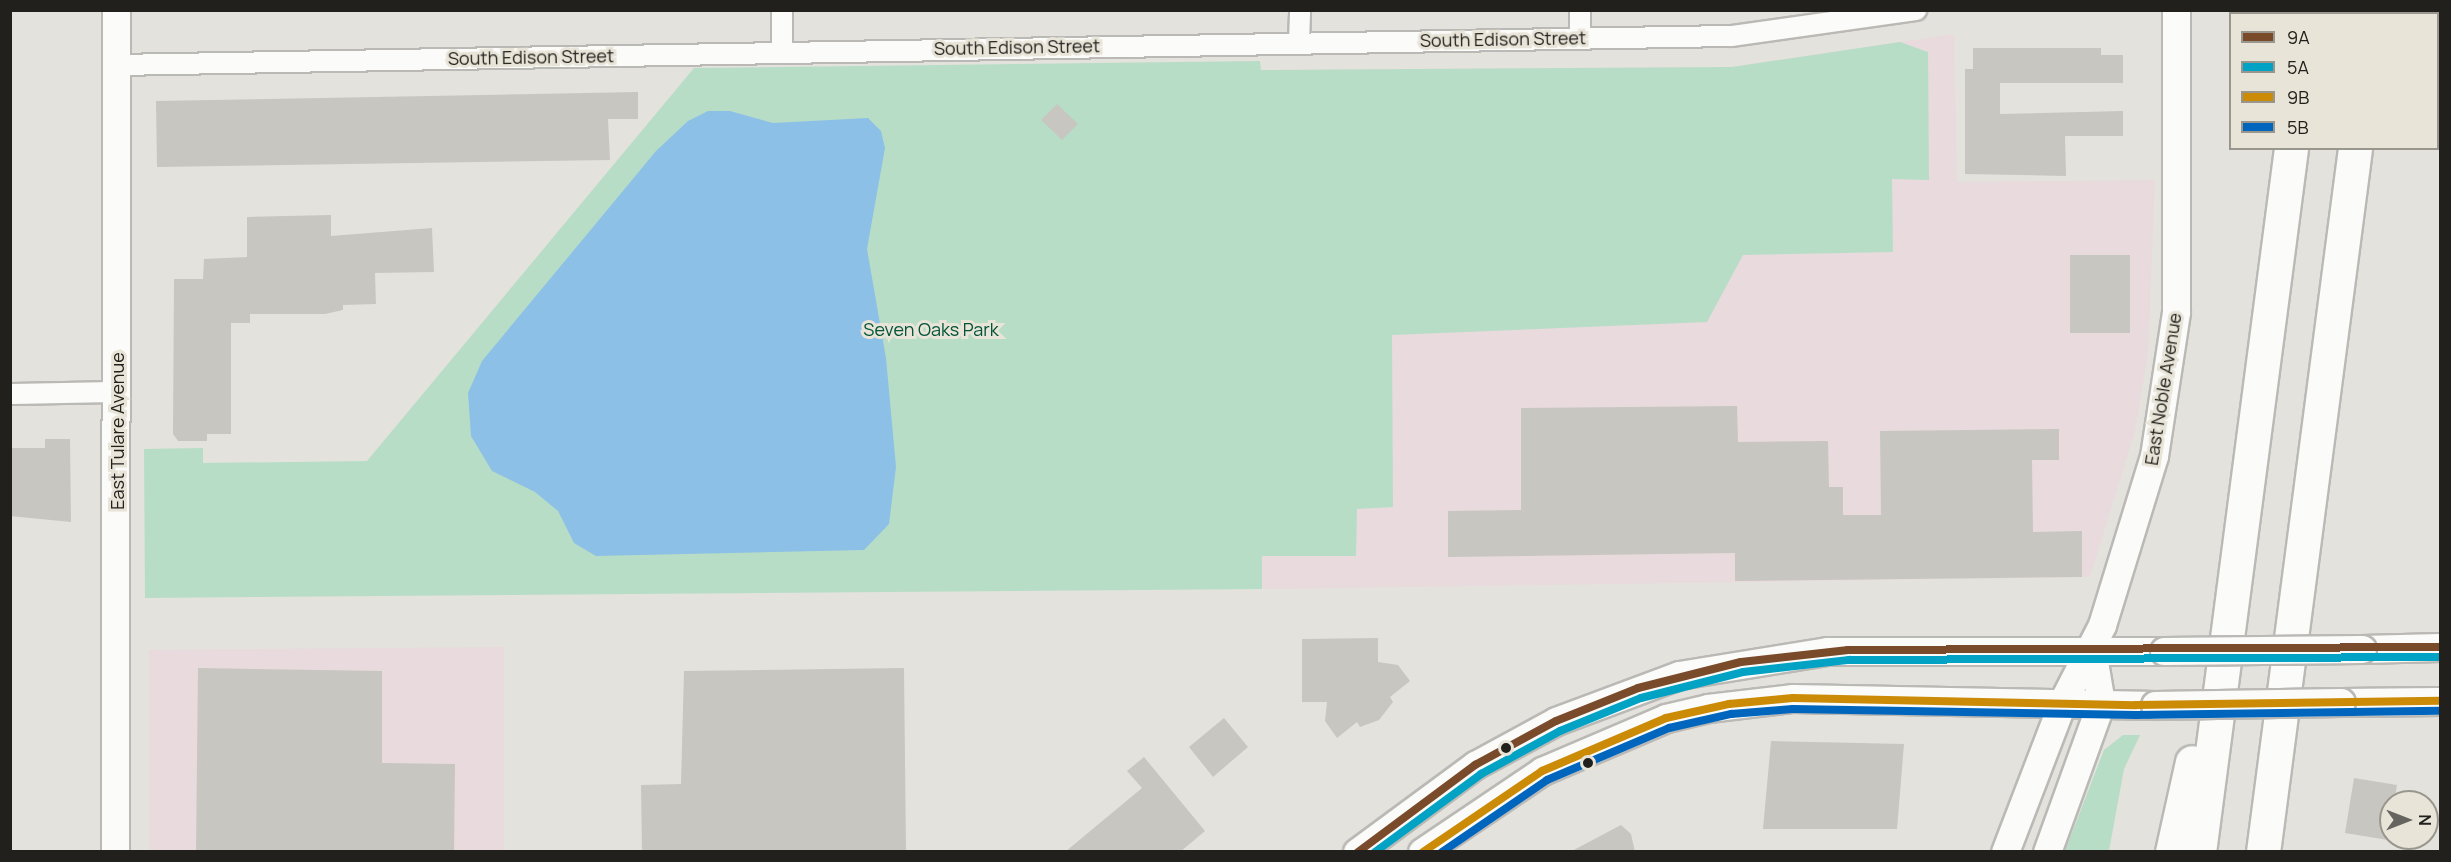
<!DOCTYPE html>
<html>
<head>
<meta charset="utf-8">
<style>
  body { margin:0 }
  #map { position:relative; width:2451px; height:862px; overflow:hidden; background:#e4e2dc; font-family:Manrope,sans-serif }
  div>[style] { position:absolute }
  .industrial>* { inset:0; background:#e8dadd }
  .green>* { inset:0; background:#b7ddc7 }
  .water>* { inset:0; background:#8dc0e6 }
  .building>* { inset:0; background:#c7c6c1 }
  .roads { filter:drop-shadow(2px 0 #bbb9b5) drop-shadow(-2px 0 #bbb9b5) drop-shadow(0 2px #bbb9b5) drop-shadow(0 -2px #bbb9b5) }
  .street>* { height:20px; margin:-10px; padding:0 10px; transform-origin:10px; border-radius:10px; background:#fbfbfa }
  .secondary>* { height:27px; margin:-13.5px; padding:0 13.5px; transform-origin:13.5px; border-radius:13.5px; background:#fbfbfa }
  .highway>* { height:33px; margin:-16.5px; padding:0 16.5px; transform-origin:16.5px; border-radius:16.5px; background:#fbfbfa }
  .bridges { filter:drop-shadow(2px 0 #bbb9b5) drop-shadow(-2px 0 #bbb9b5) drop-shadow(0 2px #bbb9b5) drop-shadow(0 -2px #bbb9b5) }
  .secondary-bridge>* { height:27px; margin:-13.5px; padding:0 13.5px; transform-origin:13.5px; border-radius:13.5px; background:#fbfbfa }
  .bus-1>* { height:8px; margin:-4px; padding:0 4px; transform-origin:4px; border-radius:4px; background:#7a4b2a }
  .bus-2>* { height:8px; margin:-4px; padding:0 4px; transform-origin:4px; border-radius:4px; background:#02a2c5 }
  .bus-3>* { height:8px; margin:-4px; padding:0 4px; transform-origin:4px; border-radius:4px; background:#cc8b06 }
  .bus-4>* { height:8px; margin:-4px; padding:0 4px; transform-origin:4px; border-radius:4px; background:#0065bd }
  .dots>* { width:16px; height:16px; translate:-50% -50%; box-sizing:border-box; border:3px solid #e8e4d8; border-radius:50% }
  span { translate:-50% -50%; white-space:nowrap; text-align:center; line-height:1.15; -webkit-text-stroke:6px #e8e4d8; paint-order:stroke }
  .street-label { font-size:18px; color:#21201c }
  .park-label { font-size:18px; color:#015438 }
  .frame { position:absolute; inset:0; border:12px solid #21201c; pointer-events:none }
  .legend { position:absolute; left:2229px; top:12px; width:210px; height:138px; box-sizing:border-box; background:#e8e4d8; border:2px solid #98968d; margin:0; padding:8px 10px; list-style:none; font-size:18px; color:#21201c }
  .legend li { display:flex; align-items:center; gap:12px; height:30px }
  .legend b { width:30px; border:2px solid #98968d }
  .north { position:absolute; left:2379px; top:790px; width:60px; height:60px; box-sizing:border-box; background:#e8e4d8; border:2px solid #98968d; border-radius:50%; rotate:90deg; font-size:16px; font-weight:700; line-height:24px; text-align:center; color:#21201c }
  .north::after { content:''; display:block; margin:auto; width:21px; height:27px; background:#65645f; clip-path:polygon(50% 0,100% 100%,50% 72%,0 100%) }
</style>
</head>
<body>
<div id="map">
  <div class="industrial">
    <div style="clip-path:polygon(1954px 34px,1957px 182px,2155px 180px,2148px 352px,2135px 431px,2090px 577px,1262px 589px,1260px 70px,1732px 67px)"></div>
    <div style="clip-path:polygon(504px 647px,504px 851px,149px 851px,149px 650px)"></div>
  </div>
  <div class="green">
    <div style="clip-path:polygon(1900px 42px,1928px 52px,1929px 180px,1892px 179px,1893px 252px,1743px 255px,1707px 322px,1392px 335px,1393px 507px,1357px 509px,1356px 556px,1262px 556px,1262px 589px,145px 598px,144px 449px,203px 448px,203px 463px,367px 461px,694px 68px,1260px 61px,1261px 70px,1732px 67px)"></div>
    <div style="clip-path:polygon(2123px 735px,2140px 735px,2124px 769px,2109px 851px,2065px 851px,2104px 750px)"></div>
  </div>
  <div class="water">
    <div style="clip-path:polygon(708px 111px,730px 111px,773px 123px,868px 118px,881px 131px,885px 148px,867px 249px,886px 358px,896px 467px,889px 524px,864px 550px,596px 556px,574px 543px,558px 511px,535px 492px,492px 471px,471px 436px,468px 393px,482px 361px,656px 151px,688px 121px)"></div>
  </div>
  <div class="building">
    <div style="clip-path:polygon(1973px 48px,2101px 48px,2101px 55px,2123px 55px,2123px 83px,2000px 83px,2000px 114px,2123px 111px,2123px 136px,2065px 136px,2066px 176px,1965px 174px,1965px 69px,1973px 69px)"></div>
    <div style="clip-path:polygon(638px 92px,638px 119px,608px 119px,610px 160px,157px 167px,156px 101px)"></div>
    <div style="clip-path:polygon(1057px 104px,1078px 124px,1062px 140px,1041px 120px)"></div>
    <div style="clip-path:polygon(331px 215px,331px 236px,432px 228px,434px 272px,375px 273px,376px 304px,343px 305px,343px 310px,325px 314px,250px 314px,250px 323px,231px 323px,231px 434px,207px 434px,207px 441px,178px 441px,173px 434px,174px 279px,203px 279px,204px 259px,247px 257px,247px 217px)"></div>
    <div style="clip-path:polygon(2070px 255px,2130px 255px,2130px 333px,2070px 333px)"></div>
    <div style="clip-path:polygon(1737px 406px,1738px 442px,1828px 441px,1829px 487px,1843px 487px,1843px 515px,1881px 515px,1880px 431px,2059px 429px,2059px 460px,2032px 460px,2033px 532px,2082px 531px,2082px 577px,1735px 581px,1735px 553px,1448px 557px,1448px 511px,1521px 510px,1521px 408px)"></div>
    <div style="clip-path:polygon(45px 439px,70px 439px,71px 522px,10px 516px,10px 448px,45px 448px)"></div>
    <div style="clip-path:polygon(1378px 638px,1378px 662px,1398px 665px,1410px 681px,1390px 697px,1393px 702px,1379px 720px,1360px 727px,1357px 722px,1337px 738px,1325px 721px,1327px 702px,1302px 702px,1302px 639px)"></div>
    <div style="clip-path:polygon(198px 668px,382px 671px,382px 763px,455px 764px,454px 852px,196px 852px)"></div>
    <div style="clip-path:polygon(904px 668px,906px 852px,642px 852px,641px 785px,681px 784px,684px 671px)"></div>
    <div style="clip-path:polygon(1224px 718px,1248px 747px,1213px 777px,1189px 747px)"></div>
    <div style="clip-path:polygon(1771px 741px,1904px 744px,1897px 829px,1763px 829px)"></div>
    <div style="clip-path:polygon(1144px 757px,1205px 831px,1180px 852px,1065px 852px,1142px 788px,1127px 771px)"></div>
    <div style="clip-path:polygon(2354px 778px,2397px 785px,2388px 840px,2345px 833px)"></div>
    <div style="clip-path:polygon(1621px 825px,1631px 834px,1635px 852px,1570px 852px)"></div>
  </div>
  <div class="roads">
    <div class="street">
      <div style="left:1580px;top:10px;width:28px;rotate:90deg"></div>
      <div style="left:1299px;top:42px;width:32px;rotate:-88deg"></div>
      <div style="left:782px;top:52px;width:42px;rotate:-90deg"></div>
      <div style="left:116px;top:65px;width:1616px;rotate:-1.03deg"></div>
      <div style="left:1732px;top:36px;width:186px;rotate:-8deg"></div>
      <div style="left:10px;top:394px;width:107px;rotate:-1.1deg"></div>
    </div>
    <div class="secondary">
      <div style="left:2362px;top:649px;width:78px;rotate:-1.5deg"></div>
      <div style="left:2341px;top:702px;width:99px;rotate:-0.6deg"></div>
      <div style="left:115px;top:852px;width:842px;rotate:-89.93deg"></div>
      <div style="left:1357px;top:852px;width:147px;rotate:-36.4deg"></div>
      <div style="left:1475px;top:765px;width:92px;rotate:-28.5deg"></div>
      <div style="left:1556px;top:721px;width:131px;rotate:-20.5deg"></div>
      <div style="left:1679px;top:675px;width:150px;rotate:-9.2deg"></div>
      <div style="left:1827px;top:651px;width:337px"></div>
      <div style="left:1422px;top:852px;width:145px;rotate:-34deg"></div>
      <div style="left:1542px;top:771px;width:135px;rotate:-23.1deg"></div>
      <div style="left:1666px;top:718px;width:43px;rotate:-13.4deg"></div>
      <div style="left:1708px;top:708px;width:86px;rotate:-6.7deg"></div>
      <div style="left:1793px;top:698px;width:362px;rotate:1.1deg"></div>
      <div style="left:2005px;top:852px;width:162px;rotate:-69deg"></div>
      <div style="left:2063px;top:701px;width:85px;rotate:-62.8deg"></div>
      <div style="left:2102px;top:625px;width:177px;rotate:-72.9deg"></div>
      <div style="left:2154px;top:456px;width:146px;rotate:-81.3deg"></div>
      <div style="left:2176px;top:312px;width:302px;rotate:-90deg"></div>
      <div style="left:2047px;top:852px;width:158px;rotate:-70.1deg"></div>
      <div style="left:2101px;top:703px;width:54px;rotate:-99.6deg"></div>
    </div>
    <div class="highway">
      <div style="left:2301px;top:14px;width:4px;rotate:-90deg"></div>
      <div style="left:2365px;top:14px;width:4px;rotate:-90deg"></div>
      <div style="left:2172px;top:852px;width:92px;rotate:-77.5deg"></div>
      <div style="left:2199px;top:852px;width:710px;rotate:-82.55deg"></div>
      <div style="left:2263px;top:852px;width:710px;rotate:-82.55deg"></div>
    </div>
  </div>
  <div class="bridges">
    <div class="secondary-bridge">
      <div style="left:2164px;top:651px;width:198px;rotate:-0.6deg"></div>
      <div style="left:2155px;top:705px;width:186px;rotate:-0.9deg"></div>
    </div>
  </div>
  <div class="bus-1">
    <div style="left:1358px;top:852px;width:146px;rotate:-36.6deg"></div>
    <div style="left:1475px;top:765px;width:92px;rotate:-28.5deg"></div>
    <div style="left:1556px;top:721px;width:88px;rotate:-21.9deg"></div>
    <div style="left:1638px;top:688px;width:106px;rotate:-14.2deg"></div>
    <div style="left:1741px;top:662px;width:108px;rotate:-6.4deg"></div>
    <div style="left:1848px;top:650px;width:592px;rotate:-0.29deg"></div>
  </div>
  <div class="bus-2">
    <div style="left:1375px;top:852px;width:132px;rotate:-36.3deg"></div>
    <div style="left:1481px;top:774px;width:90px;rotate:-28.6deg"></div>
    <div style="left:1560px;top:731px;width:87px;rotate:-22.2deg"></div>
    <div style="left:1641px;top:698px;width:105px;rotate:-14.3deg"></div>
    <div style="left:1743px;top:672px;width:107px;rotate:-6.5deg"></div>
    <div style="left:1849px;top:660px;width:591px;rotate:-0.29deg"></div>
  </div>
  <div class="bus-3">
    <div style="left:1423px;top:852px;width:144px;rotate:-34.2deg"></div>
    <div style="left:1542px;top:771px;width:135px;rotate:-23.1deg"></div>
    <div style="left:1666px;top:718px;width:65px;rotate:-12.5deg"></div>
    <div style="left:1729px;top:704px;width:64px;rotate:-5.4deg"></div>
    <div style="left:1793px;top:698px;width:343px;rotate:1.2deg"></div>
    <div style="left:2136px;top:705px;width:304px;rotate:-0.8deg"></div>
  </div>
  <div class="bus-4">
    <div style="left:1442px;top:852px;width:127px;rotate:-34.4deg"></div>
    <div style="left:1547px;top:780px;width:133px;rotate:-23.1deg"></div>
    <div style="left:1669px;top:728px;width:64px;rotate:-12.7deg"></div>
    <div style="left:1731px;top:714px;width:62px;rotate:-4.6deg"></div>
    <div style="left:1793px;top:709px;width:343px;rotate:1deg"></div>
    <div style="left:2136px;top:715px;width:304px;rotate:-0.8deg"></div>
  </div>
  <div class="dots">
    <div style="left:1506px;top:748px;background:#21201c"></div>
    <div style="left:1588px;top:763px;background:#21201c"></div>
  </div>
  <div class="street-label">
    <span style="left:1503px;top:39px;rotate:-1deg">South Edison Street</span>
    <span style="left:1017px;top:47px;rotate:-1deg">South Edison Street</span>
    <span style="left:531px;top:57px;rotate:-1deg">South Edison Street</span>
    <span style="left:2163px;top:389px;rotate:-81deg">East Noble Avenue</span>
    <span style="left:117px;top:431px;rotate:-90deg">East Tulare Avenue</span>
  </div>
  <div class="park-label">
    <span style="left:931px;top:329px">Seven Oaks Park</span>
  </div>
  <div class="frame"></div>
  <ul class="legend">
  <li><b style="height:8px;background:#7a4b2a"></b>9A</li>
  <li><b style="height:8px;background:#02a2c5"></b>5A</li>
  <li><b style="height:8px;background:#cc8b06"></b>9B</li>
  <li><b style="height:8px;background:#0065bd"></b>5B</li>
  </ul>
  <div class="north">N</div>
</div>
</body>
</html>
